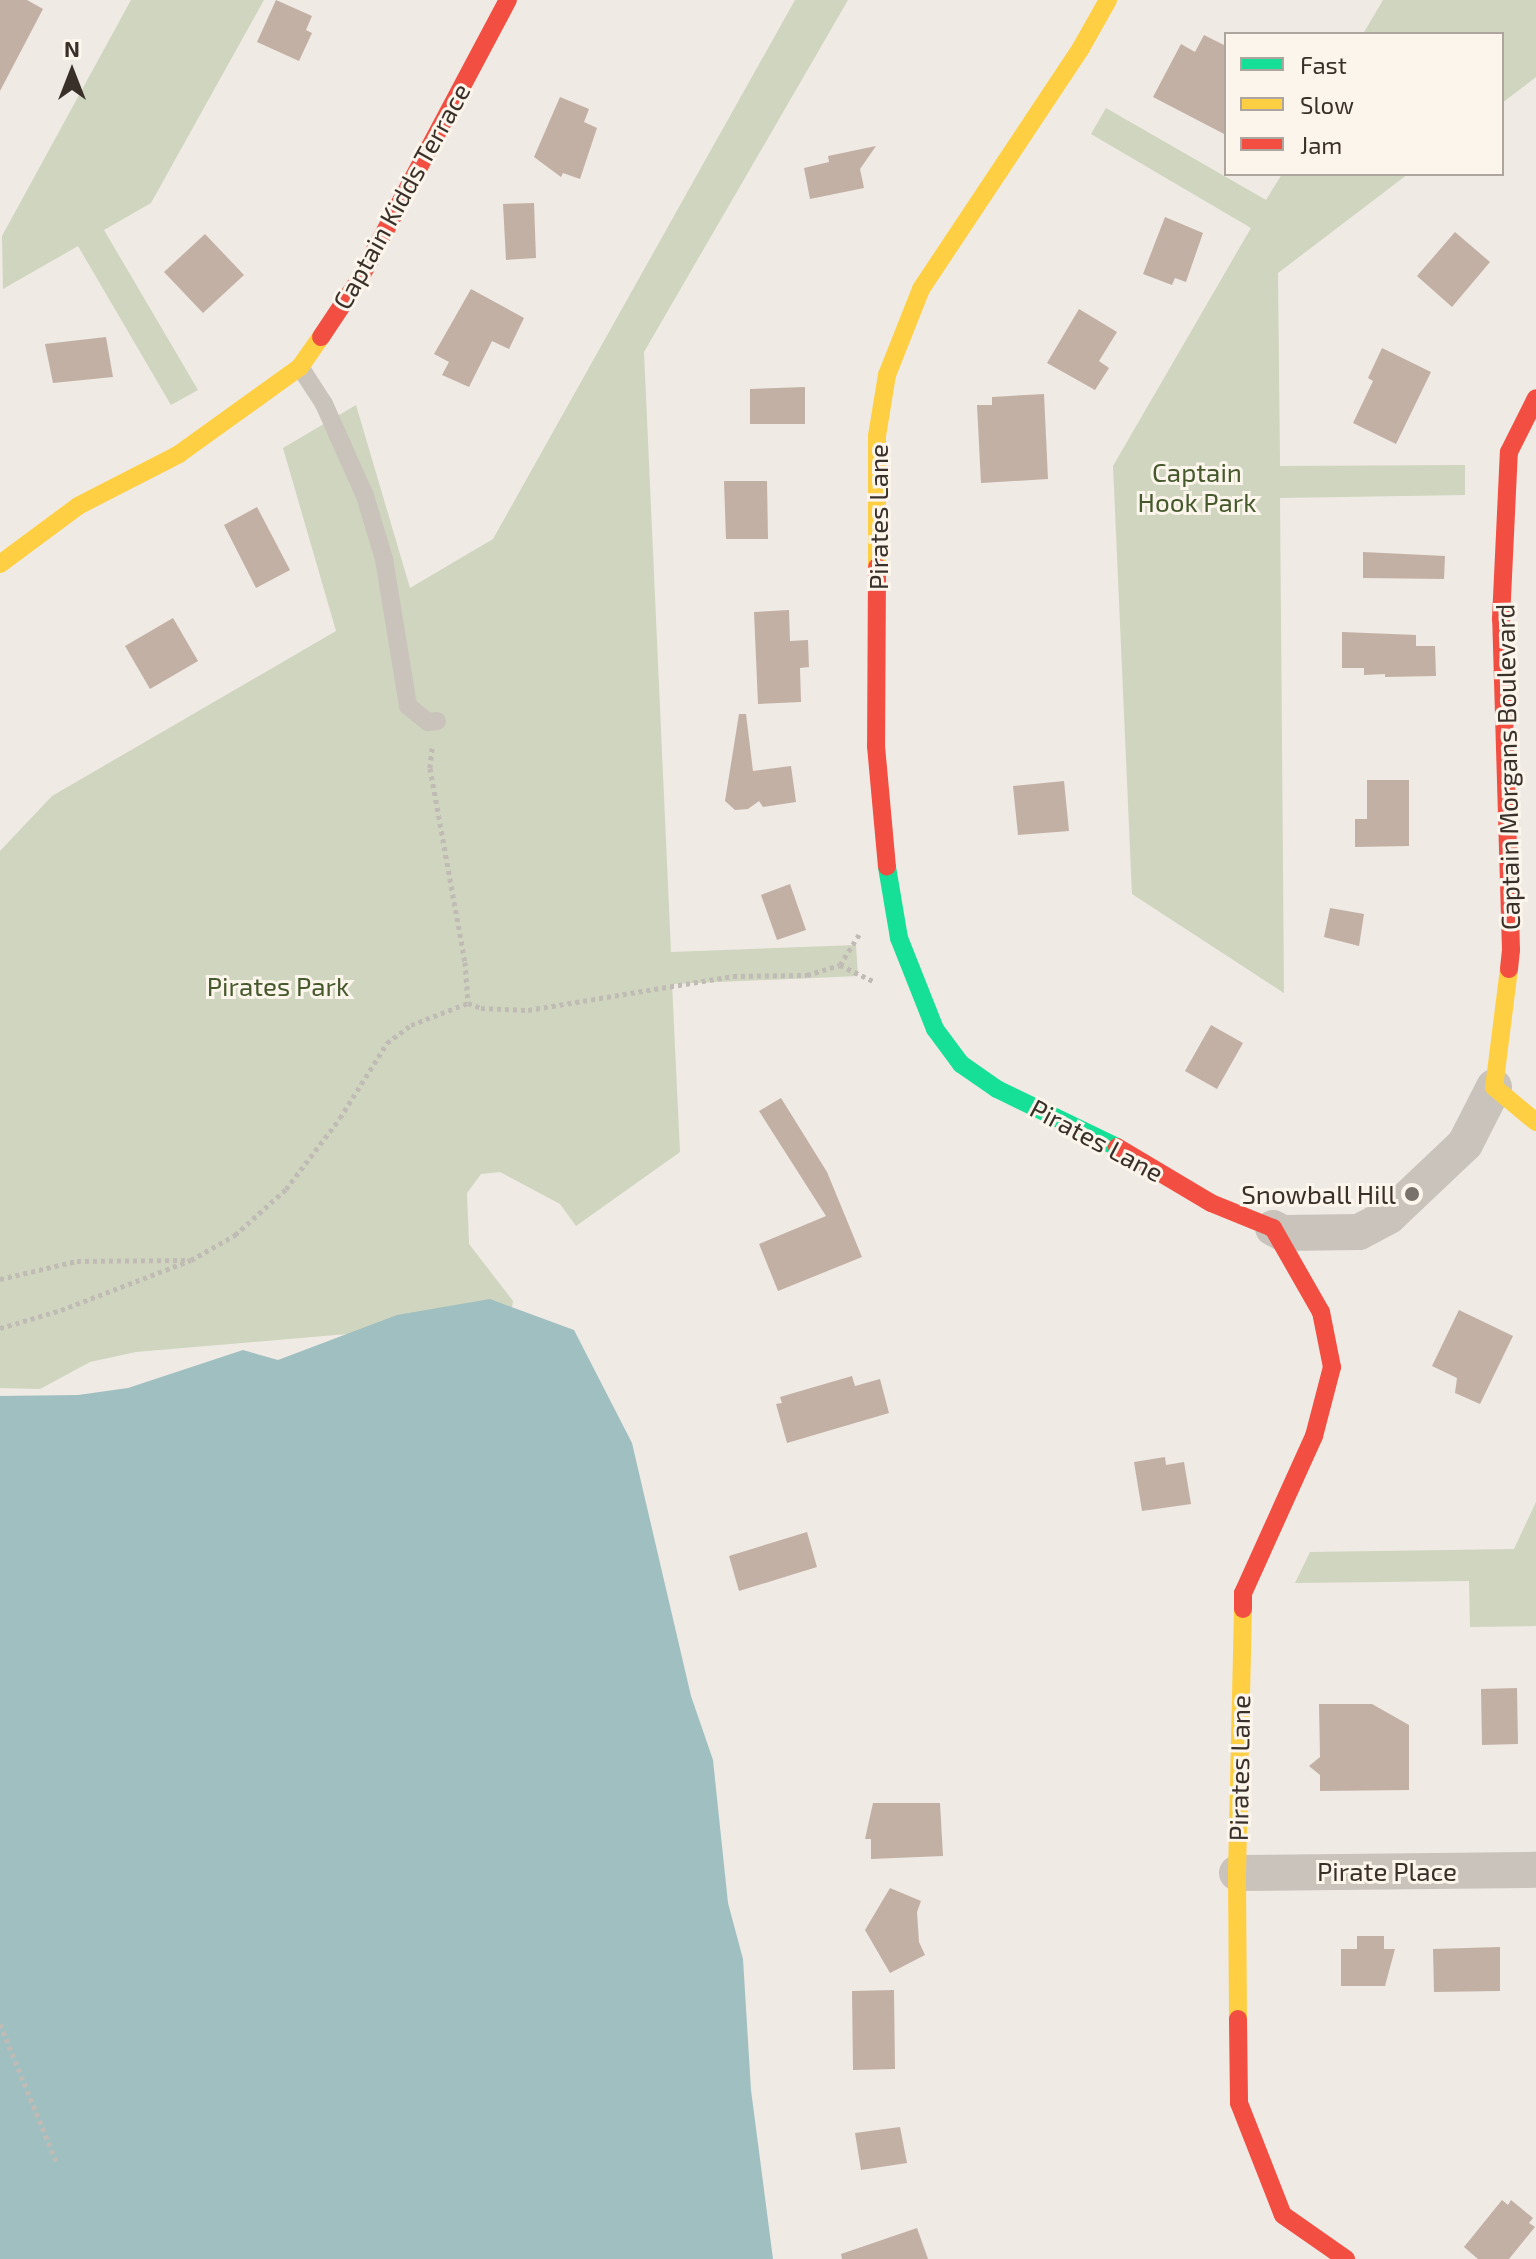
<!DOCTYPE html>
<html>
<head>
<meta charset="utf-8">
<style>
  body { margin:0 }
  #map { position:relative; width:1536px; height:2259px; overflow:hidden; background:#efeae4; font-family:"Exo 2",sans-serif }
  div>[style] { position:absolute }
  .green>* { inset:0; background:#cfd5be }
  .water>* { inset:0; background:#9fbfc1 }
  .building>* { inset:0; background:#c3b0a5 }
  .path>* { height:5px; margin-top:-2.5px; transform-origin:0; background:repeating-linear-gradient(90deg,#c1bbb5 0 4px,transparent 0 8px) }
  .lane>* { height:18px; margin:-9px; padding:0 9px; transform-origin:9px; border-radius:9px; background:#c9c3bc }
  .street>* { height:36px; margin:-18px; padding:0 18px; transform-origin:18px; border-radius:18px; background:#c9c3bc }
  .fast>* { height:18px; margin:-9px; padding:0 9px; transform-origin:9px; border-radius:9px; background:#16e098 }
  .slow>* { height:18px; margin:-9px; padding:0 9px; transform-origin:9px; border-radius:9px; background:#ffcf43 }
  .jam>* { height:18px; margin:-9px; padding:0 9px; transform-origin:9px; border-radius:9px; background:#f24e42 }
  .dots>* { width:22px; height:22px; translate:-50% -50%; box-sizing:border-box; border:4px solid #fbf5ec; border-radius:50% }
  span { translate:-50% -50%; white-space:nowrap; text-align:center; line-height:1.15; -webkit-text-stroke:6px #fbf5ec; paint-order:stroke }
  .street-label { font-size:26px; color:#3a302a }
  .park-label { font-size:26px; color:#46592d }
  .poi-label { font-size:26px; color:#3a302a }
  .right { translate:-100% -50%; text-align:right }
  .legend { position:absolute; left:1224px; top:32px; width:280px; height:144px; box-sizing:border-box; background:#fbf5ec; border:2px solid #aea69e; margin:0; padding:10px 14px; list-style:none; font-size:24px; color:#3a302a }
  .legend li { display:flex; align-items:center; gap:16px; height:40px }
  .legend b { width:40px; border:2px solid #aea69e }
  .north { position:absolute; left:32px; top:32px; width:80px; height:80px; -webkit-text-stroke:6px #fbf5ec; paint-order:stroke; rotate:0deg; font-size:22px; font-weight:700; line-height:32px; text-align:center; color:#3a302a }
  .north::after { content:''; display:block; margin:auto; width:28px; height:36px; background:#3a302a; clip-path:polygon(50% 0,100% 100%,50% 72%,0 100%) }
</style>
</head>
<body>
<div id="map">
  <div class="green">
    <div style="clip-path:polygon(131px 0,264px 0,151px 203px,104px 230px,198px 390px,171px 405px,78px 246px,3px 289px,2px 236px)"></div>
    <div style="clip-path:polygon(795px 0,848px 0,644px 352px,671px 952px,856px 945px,858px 976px,672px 984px,680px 1152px,576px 1226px,560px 1204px,500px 1172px,481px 1174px,467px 1193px,469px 1244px,513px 1301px,510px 1320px,136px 1352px,90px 1362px,40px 1389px,0 1388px,0 851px,52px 796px,336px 631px,283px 448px,356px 405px,410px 588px,493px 539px)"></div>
    <div style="clip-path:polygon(1383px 0,1536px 0,1536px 77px,1502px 103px,1502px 34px,1363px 34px)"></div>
    <div style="clip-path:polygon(1106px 108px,1266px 200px,1282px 174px,1408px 174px,1278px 273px,1280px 466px,1465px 465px,1465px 495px,1280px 498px,1284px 993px,1132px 894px,1113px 466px,1251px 228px,1091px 134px)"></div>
    <div style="clip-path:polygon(1536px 1502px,1536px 1626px,1470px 1627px,1469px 1581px,1295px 1583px,1310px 1552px,1514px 1549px)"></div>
  </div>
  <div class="water">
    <div style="clip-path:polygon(490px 1299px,574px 1330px,632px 1443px,691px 1696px,713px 1760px,728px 1903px,743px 1959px,751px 2090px,773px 2259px,0 2259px,0 1396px,78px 1395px,128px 1388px,243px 1350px,278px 1360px,397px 1315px)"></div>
  </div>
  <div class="building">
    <div style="clip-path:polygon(0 0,27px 0,43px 9px,0 91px)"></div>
    <div style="clip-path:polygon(276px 0,312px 16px,306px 30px,312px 33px,299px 61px,257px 42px)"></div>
    <div style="clip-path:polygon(1204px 35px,1226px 46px,1226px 135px,1153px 97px,1181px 44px,1195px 52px)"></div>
    <div style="clip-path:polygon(560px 97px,589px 109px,584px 122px,597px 128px,580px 179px,563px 173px,561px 177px,534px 157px)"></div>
    <div style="clip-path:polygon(876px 146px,860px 169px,864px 188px,810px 199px,804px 168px,829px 162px,828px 156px)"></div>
    <div style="clip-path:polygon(534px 203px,536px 258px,506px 260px,503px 204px)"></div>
    <div style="clip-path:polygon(1165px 217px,1203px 233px,1186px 282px,1175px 278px,1172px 285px,1143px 274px)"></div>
    <div style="clip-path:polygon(1455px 232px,1490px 262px,1452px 307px,1417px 276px)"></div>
    <div style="clip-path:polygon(205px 234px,244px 275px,203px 313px,164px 272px)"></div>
    <div style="clip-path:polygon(471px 289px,524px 318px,509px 349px,492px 341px,469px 387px,442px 375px,449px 362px,434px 354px)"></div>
    <div style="clip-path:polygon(1079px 309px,1117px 332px,1099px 361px,1109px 368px,1095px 390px,1047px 363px)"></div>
    <div style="clip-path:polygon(106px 337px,113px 377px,53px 383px,45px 344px)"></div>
    <div style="clip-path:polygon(1382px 348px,1431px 372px,1396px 444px,1353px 423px,1373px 381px,1368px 378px)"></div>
    <div style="clip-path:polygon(805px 387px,805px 424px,750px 424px,750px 389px)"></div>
    <div style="clip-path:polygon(1044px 394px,1048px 479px,981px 483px,977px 405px,992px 405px,992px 397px)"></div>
    <div style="clip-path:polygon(724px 481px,767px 481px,768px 539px,726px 539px)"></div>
    <div style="clip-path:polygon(257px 507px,290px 570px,256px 588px,224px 525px)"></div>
    <div style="clip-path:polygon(1363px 552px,1445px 556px,1444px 579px,1363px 578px)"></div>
    <div style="clip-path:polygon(789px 610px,790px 641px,808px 640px,809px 667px,800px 668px,801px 702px,758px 704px,754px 612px)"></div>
    <div style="clip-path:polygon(173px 618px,198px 661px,150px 689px,125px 646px)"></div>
    <div style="clip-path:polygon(1342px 632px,1416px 635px,1416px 646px,1435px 646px,1436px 676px,1385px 677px,1385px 674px,1364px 675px,1364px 668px,1342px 668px)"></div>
    <div style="clip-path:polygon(739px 714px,746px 714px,753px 771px,791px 766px,796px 802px,763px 807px,759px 801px,748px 809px,735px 810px,725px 801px)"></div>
    <div style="clip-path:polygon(1367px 780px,1409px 780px,1409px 846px,1355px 847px,1355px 819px,1367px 819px)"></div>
    <div style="clip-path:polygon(1064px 781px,1069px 831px,1018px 835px,1013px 786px)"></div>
    <div style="clip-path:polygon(790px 884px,806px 930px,777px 940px,761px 895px)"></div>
    <div style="clip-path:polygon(1330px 908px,1364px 914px,1359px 946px,1324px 937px)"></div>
    <div style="clip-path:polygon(1211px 1025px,1243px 1043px,1217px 1089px,1185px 1071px)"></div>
    <div style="clip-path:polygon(781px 1098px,827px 1172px,862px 1257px,778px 1291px,759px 1244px,826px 1216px,759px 1111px)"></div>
    <div style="clip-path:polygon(1459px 1310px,1513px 1336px,1480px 1404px,1455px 1393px,1457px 1378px,1432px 1366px)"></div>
    <div style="clip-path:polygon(852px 1376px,855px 1386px,880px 1379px,889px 1413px,787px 1443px,776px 1404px,782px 1403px,780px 1397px)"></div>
    <div style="clip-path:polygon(1165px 1457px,1166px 1465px,1184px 1462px,1191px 1504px,1142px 1511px,1134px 1462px)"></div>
    <div style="clip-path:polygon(807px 1532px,817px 1567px,739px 1591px,729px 1556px)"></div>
    <div style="clip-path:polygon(1517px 1688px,1518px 1744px,1482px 1745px,1481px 1689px)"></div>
    <div style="clip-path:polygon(1319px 1704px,1372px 1704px,1409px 1725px,1409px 1790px,1320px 1791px,1320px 1775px,1309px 1766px,1320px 1757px)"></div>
    <div style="clip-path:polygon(873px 1803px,940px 1803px,943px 1856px,871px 1859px,871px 1839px,865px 1839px)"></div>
    <div style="clip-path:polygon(890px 1888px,921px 1901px,917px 1912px,919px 1942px,925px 1955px,890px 1973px,865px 1930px)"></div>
    <div style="clip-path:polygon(1357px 1936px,1384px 1936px,1384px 1949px,1395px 1949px,1385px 1986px,1341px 1986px,1341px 1949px,1357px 1949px)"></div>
    <div style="clip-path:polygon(1500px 1947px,1500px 1991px,1434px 1992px,1433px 1949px)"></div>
    <div style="clip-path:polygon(894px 1990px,895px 2069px,853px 2070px,852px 1991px)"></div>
    <div style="clip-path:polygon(900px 2127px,907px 2163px,861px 2170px,855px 2133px)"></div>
    <div style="clip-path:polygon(1502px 2200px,1508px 2205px,1511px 2200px,1533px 2218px,1529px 2223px,1535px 2227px,1509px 2259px,1478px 2259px,1464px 2247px)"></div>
    <div style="clip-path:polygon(917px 2228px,928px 2259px,842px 2259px,841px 2254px)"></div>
  </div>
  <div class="path">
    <div style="left:432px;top:748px;width:20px;rotate:96deg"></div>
    <div style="left:430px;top:768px;width:197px;rotate:79.8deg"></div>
    <div style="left:465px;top:962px;width:41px;rotate:85.8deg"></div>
    <div style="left:840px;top:965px;width:39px;rotate:26deg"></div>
    <div style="left:0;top:1279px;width:79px;rotate:-13.2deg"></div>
    <div style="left:77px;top:1261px;width:108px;rotate:-0.5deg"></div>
    <div style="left:0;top:1328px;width:64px;rotate:-16.4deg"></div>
    <div style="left:61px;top:1310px;width:139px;rotate:-21deg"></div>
    <div style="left:191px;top:1260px;width:51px;rotate:-29.6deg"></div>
    <div style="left:235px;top:1235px;width:69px;rotate:-42deg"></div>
    <div style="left:286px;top:1189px;width:89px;rotate:-52.7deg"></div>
    <div style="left:340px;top:1118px;width:89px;rotate:-57.9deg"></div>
    <div style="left:387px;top:1043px;width:30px;rotate:-37deg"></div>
    <div style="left:411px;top:1025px;width:61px;rotate:-21.1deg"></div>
    <div style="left:468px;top:1003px;width:14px;rotate:21deg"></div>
    <div style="left:481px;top:1008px;width:47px;rotate:2.4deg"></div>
    <div style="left:528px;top:1010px;width:208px;rotate:-9.4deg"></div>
    <div style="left:733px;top:976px;width:74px;rotate:-0.8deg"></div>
    <div style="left:807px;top:975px;width:34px;rotate:-17deg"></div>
    <div style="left:840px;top:965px;width:36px;rotate:-58deg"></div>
    <div style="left:0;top:2024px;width:148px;rotate:67.8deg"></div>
  </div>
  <div class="lane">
    <div style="left:300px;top:367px;width:44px;rotate:57deg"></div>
    <div style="left:324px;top:404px;width:101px;rotate:66deg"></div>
    <div style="left:365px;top:496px;width:66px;rotate:73.2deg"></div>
    <div style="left:384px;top:559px;width:149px;rotate:80.7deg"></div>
    <div style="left:408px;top:706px;width:26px;rotate:39deg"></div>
    <div style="left:428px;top:722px;width:9px;rotate:-6deg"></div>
  </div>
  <div class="street">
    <div style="left:1273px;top:1228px;width:11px;rotate:27deg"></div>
    <div style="left:1283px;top:1233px;width:76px;rotate:-0.8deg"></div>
    <div style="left:1359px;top:1232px;width:34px;rotate:-28deg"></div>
    <div style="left:1389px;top:1216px;width:105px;rotate:-43.5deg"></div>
    <div style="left:1465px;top:1144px;width:64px;rotate:-63deg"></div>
    <div style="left:1237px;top:1873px;width:299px;rotate:-0.6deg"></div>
  </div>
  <div class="fast">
    <div style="left:887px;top:867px;width:72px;rotate:80.4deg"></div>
    <div style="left:899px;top:938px;width:98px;rotate:68.4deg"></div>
    <div style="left:935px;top:1029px;width:44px;rotate:53.4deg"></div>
    <div style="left:961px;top:1064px;width:44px;rotate:34.8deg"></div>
    <div style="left:997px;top:1089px;width:133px;rotate:25.8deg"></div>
  </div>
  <div class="slow">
    <div style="left:0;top:564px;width:97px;rotate:-36.6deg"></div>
    <div style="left:78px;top:506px;width:114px;rotate:-27.2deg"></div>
    <div style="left:179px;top:454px;width:149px;rotate:-35.7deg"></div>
    <div style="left:300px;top:367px;width:37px;rotate:-55deg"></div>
    <div style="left:877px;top:567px;width:131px;rotate:-90deg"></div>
    <div style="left:877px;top:436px;width:62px;rotate:-80.7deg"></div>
    <div style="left:887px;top:375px;width:92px;rotate:-68.4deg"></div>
    <div style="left:921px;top:289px;width:289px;rotate:-56.4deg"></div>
    <div style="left:1081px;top:48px;width:55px;rotate:-60.6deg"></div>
    <div style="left:1509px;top:969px;width:119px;rotate:97.2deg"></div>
    <div style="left:1494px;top:1087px;width:55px;rotate:39.8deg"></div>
    <div style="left:1238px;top:2019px;width:146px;rotate:-90.4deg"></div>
    <div style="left:1237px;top:1873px;width:264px;rotate:-88.7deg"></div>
  </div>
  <div class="jam">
    <div style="left:321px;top:337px;width:69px;rotate:-56.3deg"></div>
    <div style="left:359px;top:280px;width:317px;rotate:-62deg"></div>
    <div style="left:877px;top:567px;width:179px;rotate:90.3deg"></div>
    <div style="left:876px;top:746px;width:121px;rotate:84.8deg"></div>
    <div style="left:1509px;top:969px;width:19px;rotate:-84deg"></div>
    <div style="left:1511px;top:950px;width:331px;rotate:-91.7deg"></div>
    <div style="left:1501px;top:619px;width:167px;rotate:-87.3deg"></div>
    <div style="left:1509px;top:452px;width:60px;rotate:-63.4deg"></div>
    <div style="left:1117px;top:1147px;width:109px;rotate:30.8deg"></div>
    <div style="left:1211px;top:1203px;width:67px;rotate:22deg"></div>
    <div style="left:1273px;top:1228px;width:97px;rotate:60.3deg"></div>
    <div style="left:1321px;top:1312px;width:56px;rotate:78.7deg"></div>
    <div style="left:1332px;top:1367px;width:71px;rotate:104.6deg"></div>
    <div style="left:1314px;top:1436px;width:172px;rotate:114.3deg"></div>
    <div style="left:1243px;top:1593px;width:16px;rotate:90deg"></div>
    <div style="left:1238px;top:2019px;width:84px;rotate:89.3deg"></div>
    <div style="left:1239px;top:2103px;width:120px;rotate:68.6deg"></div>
    <div style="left:1283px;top:2215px;width:77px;rotate:34.9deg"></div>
  </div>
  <div class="dots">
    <div style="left:1412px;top:1194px;background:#79716b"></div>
  </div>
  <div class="street-label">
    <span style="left:401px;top:196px;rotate:-61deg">Captain Kidds Terrace</span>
    <span style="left:878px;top:517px;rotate:-90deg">Pirates Lane</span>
    <span style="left:1507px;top:767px;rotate:-91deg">Captain Morgans Boulevard</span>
    <span style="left:1097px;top:1140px;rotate:28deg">Pirates Lane</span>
    <span style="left:1239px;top:1768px;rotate:-89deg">Pirates Lane</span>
    <span style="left:1387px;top:1871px">Pirate Place</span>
  </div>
  <div class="park-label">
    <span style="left:1197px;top:487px">Captain<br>Hook Park</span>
    <span style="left:278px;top:986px">Pirates Park</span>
  </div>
  <div class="poi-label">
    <span class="right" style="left:1396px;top:1194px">Snowball Hill</span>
  </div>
  <ul class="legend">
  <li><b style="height:10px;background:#16e098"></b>Fast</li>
  <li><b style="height:10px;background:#ffcf43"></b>Slow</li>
  <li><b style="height:10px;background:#f24e42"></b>Jam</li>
  </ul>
  <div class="north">N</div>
</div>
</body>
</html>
